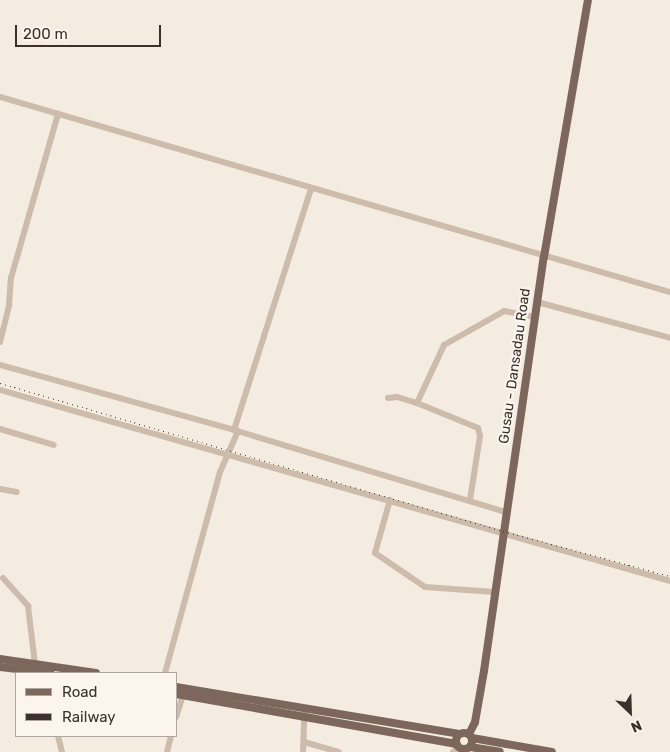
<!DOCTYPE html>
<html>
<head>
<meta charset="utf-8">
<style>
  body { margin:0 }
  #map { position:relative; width:670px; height:752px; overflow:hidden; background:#f4ebe1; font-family:Rubik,sans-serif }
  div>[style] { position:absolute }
  .minor>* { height:6px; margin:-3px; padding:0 3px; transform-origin:3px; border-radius:3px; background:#cdbbac }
  .major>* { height:8px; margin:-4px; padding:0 4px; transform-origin:4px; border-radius:4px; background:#7d675c }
  .major>.ring { margin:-4px; padding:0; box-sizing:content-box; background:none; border:8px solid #7d675c; border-radius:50% }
  .rail>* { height:1px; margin-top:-0.5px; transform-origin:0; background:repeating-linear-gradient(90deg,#3b302b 0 1px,transparent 0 5px) }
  span { translate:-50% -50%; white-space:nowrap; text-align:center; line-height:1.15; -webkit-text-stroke:4.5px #fbf5ee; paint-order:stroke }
  .street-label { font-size:14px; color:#3b302b }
  .legend { position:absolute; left:15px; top:672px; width:162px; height:65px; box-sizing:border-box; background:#fbf5ee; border:1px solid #aea6a0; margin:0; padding:6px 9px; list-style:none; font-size:15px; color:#3b302b }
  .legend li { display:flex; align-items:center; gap:10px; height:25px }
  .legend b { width:25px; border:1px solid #aea6a0 }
  .north { position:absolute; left:605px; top:687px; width:50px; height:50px; -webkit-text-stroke:4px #fbf5ee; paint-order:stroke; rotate:156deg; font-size:14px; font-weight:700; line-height:20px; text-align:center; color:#3b302b }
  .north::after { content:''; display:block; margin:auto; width:18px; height:22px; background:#3b302b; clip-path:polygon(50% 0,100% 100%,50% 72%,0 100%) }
  .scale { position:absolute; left:15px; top:25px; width:146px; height:22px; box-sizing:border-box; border:2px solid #3b302b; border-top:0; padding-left:6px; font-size:15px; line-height:18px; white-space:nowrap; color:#3b302b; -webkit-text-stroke:4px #fbf5ee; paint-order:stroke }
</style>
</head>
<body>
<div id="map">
  <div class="minor">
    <div style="left:0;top:97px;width:698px;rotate:16.23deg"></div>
    <div style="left:537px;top:302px;width:138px;rotate:15.1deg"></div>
    <div style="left:0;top:342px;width:38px;rotate:-76deg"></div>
    <div style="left:9px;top:305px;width:27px;rotate:-86deg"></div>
    <div style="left:11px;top:278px;width:171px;rotate:-74deg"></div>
    <div style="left:0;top:365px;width:243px;rotate:15.5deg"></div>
    <div style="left:234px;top:430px;width:284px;rotate:16.8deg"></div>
    <div style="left:0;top:390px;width:697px;rotate:15.91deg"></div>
    <div style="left:388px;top:398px;width:9px;rotate:-6deg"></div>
    <div style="left:397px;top:397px;width:21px;rotate:17deg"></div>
    <div style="left:417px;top:403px;width:66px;rotate:22.3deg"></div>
    <div style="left:478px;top:428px;width:8px;rotate:76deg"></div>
    <div style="left:480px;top:436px;width:65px;rotate:98.9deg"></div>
    <div style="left:417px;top:403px;width:64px;rotate:-65deg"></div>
    <div style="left:444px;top:345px;width:69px;rotate:-29.5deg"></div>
    <div style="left:504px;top:311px;width:32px;rotate:11deg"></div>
    <div style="left:0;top:429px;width:56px;rotate:16.5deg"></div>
    <div style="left:234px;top:430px;width:253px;rotate:-72.3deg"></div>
    <div style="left:0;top:489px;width:17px;rotate:10deg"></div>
    <div style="left:390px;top:500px;width:55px;rotate:105.8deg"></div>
    <div style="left:375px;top:553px;width:60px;rotate:34.2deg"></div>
    <div style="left:425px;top:587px;width:70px;rotate:4.1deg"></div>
    <div style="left:3px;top:578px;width:38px;rotate:48deg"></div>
    <div style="left:28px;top:606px;width:58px;rotate:83.1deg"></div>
    <div style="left:165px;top:673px;width:208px;rotate:-74.7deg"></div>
    <div style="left:220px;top:472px;width:45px;rotate:-66.3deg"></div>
    <div style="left:176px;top:717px;width:23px;rotate:-72deg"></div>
    <div style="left:58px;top:736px;width:16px;rotate:76deg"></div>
    <div style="left:304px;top:742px;width:36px;rotate:16deg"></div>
    <div style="left:167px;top:752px;width:16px;rotate:-76deg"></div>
    <div style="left:303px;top:752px;width:38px;rotate:-88deg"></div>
    <div style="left:453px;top:752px;width:8px;rotate:-40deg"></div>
  </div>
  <div class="major">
    <div style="left:0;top:659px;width:97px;rotate:8.3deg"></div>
    <div style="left:0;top:667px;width:51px;rotate:6.7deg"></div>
    <div style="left:176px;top:687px;width:287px;rotate:9.4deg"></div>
    <div style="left:176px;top:694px;width:285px;rotate:10.1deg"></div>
    <div class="ring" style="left:456px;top:733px;width:8px;height:8px"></div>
    <div style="left:469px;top:734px;width:13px;rotate:-63deg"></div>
    <div style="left:475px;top:722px;width:52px;rotate:-80deg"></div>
    <div style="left:484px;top:671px;width:418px;rotate:-81.8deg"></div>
    <div style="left:544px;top:257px;width:261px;rotate:-80.3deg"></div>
    <div style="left:472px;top:738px;width:81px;rotate:9.9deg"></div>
    <div style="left:470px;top:747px;width:30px;rotate:9deg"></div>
  </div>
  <div class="rail">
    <div style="left:0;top:383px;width:524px;rotate:16.4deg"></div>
    <div style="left:503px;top:531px;width:173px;rotate:15.1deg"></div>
  </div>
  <div class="street-label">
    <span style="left:515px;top:366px;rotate:-82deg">Gusau - Dansadau Road</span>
  </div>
  <ul class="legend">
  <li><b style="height:6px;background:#7d675c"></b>Road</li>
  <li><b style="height:6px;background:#3b302b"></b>Railway</li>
  </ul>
  <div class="north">N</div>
  <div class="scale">200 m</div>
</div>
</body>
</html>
